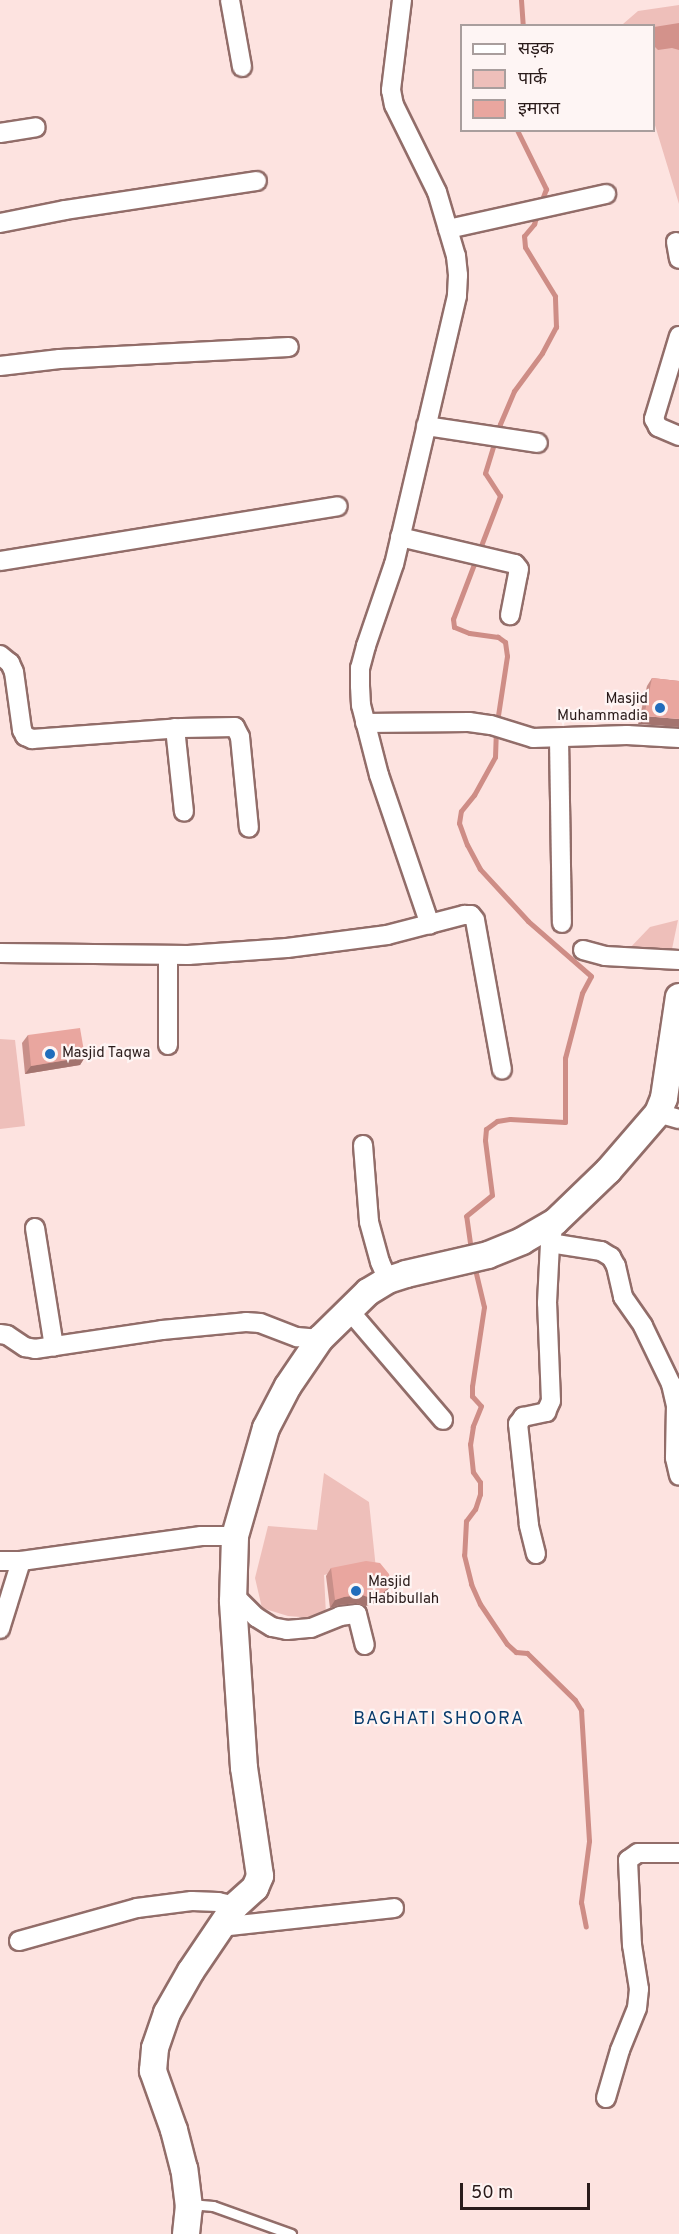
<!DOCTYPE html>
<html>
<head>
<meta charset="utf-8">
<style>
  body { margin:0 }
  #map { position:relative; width:679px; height:2234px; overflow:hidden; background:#fde3e0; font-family:Overpass,"Noto Sans Devanagari",sans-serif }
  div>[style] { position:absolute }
  .green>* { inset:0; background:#eebfba }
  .forest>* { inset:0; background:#d3928b }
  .stream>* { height:5px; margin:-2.5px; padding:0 2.5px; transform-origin:2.5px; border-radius:2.5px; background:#ce8d86 }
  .roads { filter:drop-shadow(2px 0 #926d69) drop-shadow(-2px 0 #926d69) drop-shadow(0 2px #926d69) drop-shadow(0 -2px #926d69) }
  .lane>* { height:9px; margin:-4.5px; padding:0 4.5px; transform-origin:4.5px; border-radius:4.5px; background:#fff }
  .street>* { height:18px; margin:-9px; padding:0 9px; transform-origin:9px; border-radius:9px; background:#fff }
  .secondary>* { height:26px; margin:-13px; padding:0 13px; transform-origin:13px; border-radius:13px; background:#fff }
  .wall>* { inset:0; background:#c88f89 }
  .shaded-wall>* { inset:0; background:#a3746f }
  .building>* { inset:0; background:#e9a69f }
  .dots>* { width:16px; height:16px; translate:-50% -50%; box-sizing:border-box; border:3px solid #fef5f4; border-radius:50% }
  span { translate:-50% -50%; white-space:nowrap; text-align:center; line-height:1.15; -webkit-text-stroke:4.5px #fef5f4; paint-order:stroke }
  .poi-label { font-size:15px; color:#2a1b1a }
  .right { translate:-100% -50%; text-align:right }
  .left { translate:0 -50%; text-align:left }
  .quarter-label { font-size:18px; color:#093b6c; letter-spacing:1.5px }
  .legend { position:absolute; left:460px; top:24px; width:195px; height:108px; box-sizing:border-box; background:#fef5f4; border:2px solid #a99e9d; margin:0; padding:8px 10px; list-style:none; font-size:18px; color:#2a1b1a }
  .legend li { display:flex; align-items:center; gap:12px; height:30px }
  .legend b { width:30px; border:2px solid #a99e9d }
  .scale { position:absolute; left:460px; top:2183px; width:130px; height:27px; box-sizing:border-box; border:3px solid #2a1b1a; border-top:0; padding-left:8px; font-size:18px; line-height:21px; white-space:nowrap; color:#2a1b1a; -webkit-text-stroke:4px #fef5f4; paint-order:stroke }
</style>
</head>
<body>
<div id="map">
  <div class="green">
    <div style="clip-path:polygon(679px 5px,679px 204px,654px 122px,654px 26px,623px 24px,638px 11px)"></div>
    <div style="clip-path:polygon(678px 920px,672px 949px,627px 951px,650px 927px)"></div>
    <div style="clip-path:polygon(0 1039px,15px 1040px,25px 1126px,0 1129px)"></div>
    <div style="clip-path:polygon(324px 1473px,369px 1502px,376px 1569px,351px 1568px,324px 1575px,326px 1615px,313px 1618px,288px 1616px,262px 1608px,255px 1578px,268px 1526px,317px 1530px)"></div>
  </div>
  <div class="forest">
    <div style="clip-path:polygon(679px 23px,679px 50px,672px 48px,658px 50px,654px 46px,654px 27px)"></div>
  </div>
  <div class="stream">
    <div style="left:521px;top:0;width:26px;rotate:86deg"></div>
    <div style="left:517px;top:130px;width:66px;rotate:63.8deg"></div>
    <div style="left:546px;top:189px;width:17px;rotate:111deg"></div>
    <div style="left:497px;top:722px;width:67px;rotate:-81.4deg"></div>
    <div style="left:507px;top:656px;width:14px;rotate:-98deg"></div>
    <div style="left:505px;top:642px;width:9px;rotate:-144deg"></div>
    <div style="left:498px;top:637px;width:29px;rotate:-172deg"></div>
    <div style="left:469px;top:633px;width:16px;rotate:-158deg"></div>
    <div style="left:454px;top:627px;width:8px;rotate:-97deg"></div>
    <div style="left:453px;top:619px;width:132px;rotate:-69.1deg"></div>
    <div style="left:500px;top:496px;width:27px;rotate:-123deg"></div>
    <div style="left:485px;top:473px;width:51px;rotate:-73deg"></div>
    <div style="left:500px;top:424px;width:36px;rotate:-67deg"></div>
    <div style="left:514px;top:391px;width:47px;rotate:-53.6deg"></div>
    <div style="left:542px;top:353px;width:30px;rotate:-62deg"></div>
    <div style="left:556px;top:327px;width:31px;rotate:-92deg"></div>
    <div style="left:555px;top:296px;width:57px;rotate:-121.5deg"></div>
    <div style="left:525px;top:247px;width:11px;rotate:-95deg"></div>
    <div style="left:524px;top:236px;width:16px;rotate:-50deg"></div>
    <div style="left:534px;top:224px;width:10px;rotate:-73deg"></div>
    <div style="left:471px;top:1250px;width:34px;rotate:-98deg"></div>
    <div style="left:466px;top:1216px;width:33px;rotate:-39deg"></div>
    <div style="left:492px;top:1195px;width:55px;rotate:-97.3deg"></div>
    <div style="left:485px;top:1140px;width:11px;rotate:-85deg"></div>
    <div style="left:486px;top:1129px;width:14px;rotate:-36deg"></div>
    <div style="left:497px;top:1121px;width:13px;rotate:-9deg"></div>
    <div style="left:510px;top:1119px;width:55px;rotate:3.1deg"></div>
    <div style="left:565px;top:1122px;width:64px;rotate:-90deg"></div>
    <div style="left:565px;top:1058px;width:67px;rotate:-75.3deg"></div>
    <div style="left:582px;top:993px;width:19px;rotate:-62deg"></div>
    <div style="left:591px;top:976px;width:84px;rotate:-138.9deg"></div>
    <div style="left:528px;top:921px;width:71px;rotate:-132.7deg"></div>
    <div style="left:480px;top:869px;width:27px;rotate:-118deg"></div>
    <div style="left:467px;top:845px;width:23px;rotate:-110deg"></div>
    <div style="left:459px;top:823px;width:12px;rotate:-81deg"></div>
    <div style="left:461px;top:811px;width:21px;rotate:-51deg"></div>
    <div style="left:474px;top:795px;width:43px;rotate:-61.1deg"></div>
    <div style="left:495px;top:757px;width:26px;rotate:-88deg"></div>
    <div style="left:474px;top:1265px;width:43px;rotate:76.6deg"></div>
    <div style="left:484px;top:1307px;width:80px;rotate:98.6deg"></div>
    <div style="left:472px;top:1386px;width:10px;rotate:90deg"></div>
    <div style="left:472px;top:1396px;width:13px;rotate:48deg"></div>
    <div style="left:481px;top:1406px;width:22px;rotate:112deg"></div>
    <div style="left:473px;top:1426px;width:18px;rotate:99deg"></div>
    <div style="left:470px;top:1444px;width:28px;rotate:84deg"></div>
    <div style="left:473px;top:1472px;width:12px;rotate:55deg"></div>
    <div style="left:480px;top:1482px;width:12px;rotate:90deg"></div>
    <div style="left:480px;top:1494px;width:16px;rotate:108deg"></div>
    <div style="left:475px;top:1509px;width:15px;rotate:127deg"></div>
    <div style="left:466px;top:1521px;width:34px;rotate:93deg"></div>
    <div style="left:464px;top:1555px;width:30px;rotate:76deg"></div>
    <div style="left:471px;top:1584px;width:22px;rotate:66deg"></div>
    <div style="left:480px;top:1604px;width:48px;rotate:56deg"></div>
    <div style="left:507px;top:1644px;width:12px;rotate:42deg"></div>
    <div style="left:516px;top:1652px;width:11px;rotate:5deg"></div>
    <div style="left:527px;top:1653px;width:67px;rotate:44.4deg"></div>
    <div style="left:575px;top:1700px;width:12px;rotate:59deg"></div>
    <div style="left:581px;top:1710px;width:131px;rotate:86.5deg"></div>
    <div style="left:589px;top:1841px;width:62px;rotate:97.5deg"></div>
    <div style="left:581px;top:1902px;width:25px;rotate:79deg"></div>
  </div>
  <div class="roads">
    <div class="lane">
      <div style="left:190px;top:2204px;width:23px;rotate:5deg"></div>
      <div style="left:213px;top:2206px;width:83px;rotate:19.7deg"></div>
    </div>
    <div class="street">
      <div style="left:230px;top:0;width:68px;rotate:79.8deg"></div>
      <div style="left:402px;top:0;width:91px;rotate:97deg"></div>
      <div style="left:391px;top:90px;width:15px;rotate:79deg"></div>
      <div style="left:394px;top:105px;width:97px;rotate:63.7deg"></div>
      <div style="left:437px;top:192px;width:67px;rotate:73.5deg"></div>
      <div style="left:456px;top:256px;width:19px;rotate:84deg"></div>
      <div style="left:458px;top:275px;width:21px;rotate:93deg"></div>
      <div style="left:457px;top:296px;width:275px;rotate:103.2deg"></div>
      <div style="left:394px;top:564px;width:87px;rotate:108.9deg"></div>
      <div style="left:366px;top:646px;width:23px;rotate:105deg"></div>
      <div style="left:360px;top:668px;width:18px;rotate:90deg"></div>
      <div style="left:360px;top:686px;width:19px;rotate:87deg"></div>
      <div style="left:361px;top:705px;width:72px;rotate:75.6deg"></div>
      <div style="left:379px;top:775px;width:158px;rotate:71.2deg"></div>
      <div style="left:0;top:133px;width:36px;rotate:-9deg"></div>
      <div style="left:0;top:223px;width:66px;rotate:-11.3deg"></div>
      <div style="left:65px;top:210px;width:194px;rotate:-8.6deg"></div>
      <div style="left:448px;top:229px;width:162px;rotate:-12.5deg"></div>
      <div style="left:676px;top:242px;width:17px;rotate:80deg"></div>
      <div style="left:679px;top:336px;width:87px;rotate:106.8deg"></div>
      <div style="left:654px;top:419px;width:9px;rotate:63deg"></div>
      <div style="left:658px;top:427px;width:23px;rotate:23deg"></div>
      <div style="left:0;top:366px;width:60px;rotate:-6.7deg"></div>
      <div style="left:60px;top:359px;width:229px;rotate:-3deg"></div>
      <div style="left:426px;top:426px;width:113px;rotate:8.6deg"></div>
      <div style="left:400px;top:537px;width:118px;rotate:13.2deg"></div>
      <div style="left:515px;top:564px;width:6px;rotate:51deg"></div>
      <div style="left:519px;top:569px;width:5px;rotate:101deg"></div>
      <div style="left:518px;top:574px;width:42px;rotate:101deg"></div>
      <div style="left:0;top:561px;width:342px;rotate:-9.2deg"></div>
      <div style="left:0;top:655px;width:13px;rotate:39deg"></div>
      <div style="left:10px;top:663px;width:10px;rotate:66deg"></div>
      <div style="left:14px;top:672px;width:59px;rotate:82.1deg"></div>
      <div style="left:22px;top:730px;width:7px;rotate:63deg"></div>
      <div style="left:25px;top:736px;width:8px;rotate:23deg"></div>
      <div style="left:32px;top:739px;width:150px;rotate:-4.2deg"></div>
      <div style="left:182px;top:728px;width:53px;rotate:-1.1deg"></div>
      <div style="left:235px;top:727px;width:11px;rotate:63deg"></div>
      <div style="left:240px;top:737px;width:91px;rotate:84.4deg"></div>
      <div style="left:365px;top:723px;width:104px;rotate:-0.6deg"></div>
      <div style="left:469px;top:722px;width:22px;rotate:8deg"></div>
      <div style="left:491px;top:725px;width:44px;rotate:17.2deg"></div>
      <div style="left:533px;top:738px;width:94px;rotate:-1.8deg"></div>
      <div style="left:627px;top:735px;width:52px;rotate:3.3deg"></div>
      <div style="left:175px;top:728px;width:84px;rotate:83.9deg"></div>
      <div style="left:559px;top:738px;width:185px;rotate:89.1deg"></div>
      <div style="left:583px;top:950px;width:23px;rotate:15deg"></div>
      <div style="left:605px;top:956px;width:74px;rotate:3.1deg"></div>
      <div style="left:0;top:953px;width:188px;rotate:0.6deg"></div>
      <div style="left:188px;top:955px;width:99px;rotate:-4deg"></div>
      <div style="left:287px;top:948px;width:101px;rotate:-7.4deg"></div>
      <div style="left:387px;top:935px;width:80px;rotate:-14.6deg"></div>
      <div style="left:464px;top:915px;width:7px"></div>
      <div style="left:471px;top:915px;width:6px;rotate:51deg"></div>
      <div style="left:475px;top:920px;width:152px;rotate:79.8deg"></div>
      <div style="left:168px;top:1045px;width:90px;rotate:-90deg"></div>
      <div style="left:658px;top:1113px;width:22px;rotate:16deg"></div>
      <div style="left:363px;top:1145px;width:77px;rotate:85.5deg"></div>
      <div style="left:369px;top:1222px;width:41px;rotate:74.6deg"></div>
      <div style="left:380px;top:1262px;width:20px;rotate:66deg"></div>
      <div style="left:35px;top:1228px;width:120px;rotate:80.9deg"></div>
      <div style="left:550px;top:1243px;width:52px;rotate:8.9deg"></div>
      <div style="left:601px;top:1251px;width:12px;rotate:31deg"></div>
      <div style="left:611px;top:1257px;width:10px;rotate:61deg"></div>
      <div style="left:616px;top:1266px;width:32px;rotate:77deg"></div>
      <div style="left:623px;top:1297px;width:35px;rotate:55deg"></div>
      <div style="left:643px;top:1326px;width:64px;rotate:64.2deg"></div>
      <div style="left:671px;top:1384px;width:22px;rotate:77deg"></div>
      <div style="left:676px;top:1405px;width:53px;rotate:91.1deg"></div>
      <div style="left:675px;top:1458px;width:18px;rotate:77deg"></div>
      <div style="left:348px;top:1309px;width:146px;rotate:49.4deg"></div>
      <div style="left:0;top:1334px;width:7px;rotate:8deg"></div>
      <div style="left:7px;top:1335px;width:22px;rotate:34deg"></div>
      <div style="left:25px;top:1347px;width:10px;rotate:11deg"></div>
      <div style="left:35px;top:1349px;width:128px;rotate:-8.5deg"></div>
      <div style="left:162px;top:1330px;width:84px;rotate:-5.4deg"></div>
      <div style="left:246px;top:1322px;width:14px;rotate:4deg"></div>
      <div style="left:260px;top:1323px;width:40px;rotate:21deg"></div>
      <div style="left:297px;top:1337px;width:23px;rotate:5deg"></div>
      <div style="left:536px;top:1554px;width:30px;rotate:-104deg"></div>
      <div style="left:529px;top:1525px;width:102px;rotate:-96.2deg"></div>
      <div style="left:518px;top:1424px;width:9px;rotate:-54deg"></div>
      <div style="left:523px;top:1417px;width:24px;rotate:-12deg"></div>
      <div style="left:546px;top:1412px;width:12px;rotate:-66deg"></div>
      <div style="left:551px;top:1401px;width:98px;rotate:-92.3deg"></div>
      <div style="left:547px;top:1303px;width:60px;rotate:-87.1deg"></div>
      <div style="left:550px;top:1243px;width:22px;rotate:-77deg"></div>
      <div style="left:0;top:1561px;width:21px"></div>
      <div style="left:21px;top:1561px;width:182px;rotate:-7.9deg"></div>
      <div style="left:201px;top:1536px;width:34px"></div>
      <div style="left:233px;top:1594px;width:33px;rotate:45deg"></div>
      <div style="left:256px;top:1617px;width:19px;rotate:32deg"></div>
      <div style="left:272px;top:1627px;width:15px;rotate:11deg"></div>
      <div style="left:287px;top:1630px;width:24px;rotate:-5deg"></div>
      <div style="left:311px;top:1628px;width:31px;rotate:-22deg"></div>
      <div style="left:340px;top:1616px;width:17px;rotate:-7deg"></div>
      <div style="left:357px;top:1614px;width:32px;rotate:76deg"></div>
      <div style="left:0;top:1629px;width:71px;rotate:-72.8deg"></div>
      <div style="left:220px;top:1927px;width:175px;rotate:-6.2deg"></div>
      <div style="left:19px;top:1941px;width:123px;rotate:-15.6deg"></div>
      <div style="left:137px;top:1908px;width:55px;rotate:-7.3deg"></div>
      <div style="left:192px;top:1901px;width:26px;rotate:2deg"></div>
      <div style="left:218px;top:1902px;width:17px;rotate:13deg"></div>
      <div style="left:606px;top:2098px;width:50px;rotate:-73.7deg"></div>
      <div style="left:620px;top:2050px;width:45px;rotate:-68deg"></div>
      <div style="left:637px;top:2008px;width:19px;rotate:-84deg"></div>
      <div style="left:639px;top:1989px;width:45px;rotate:-99deg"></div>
      <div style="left:632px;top:1945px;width:85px;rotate:-92.7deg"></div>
      <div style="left:628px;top:1860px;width:12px;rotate:-35deg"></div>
      <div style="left:638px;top:1853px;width:41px"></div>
    </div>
    <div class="secondary">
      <div style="left:186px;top:2234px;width:27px;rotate:-84deg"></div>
      <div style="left:189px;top:2207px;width:38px;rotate:-97deg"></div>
      <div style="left:184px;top:2169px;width:40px;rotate:-104.4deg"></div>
      <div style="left:174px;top:2130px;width:63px;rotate:-109.6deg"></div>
      <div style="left:153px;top:2071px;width:23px;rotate:-85deg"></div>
      <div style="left:155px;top:2048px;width:37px;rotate:-71deg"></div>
      <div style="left:167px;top:2013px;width:48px;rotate:-60.3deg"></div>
      <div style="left:191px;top:1971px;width:78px;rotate:-55.9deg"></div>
      <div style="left:235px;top:1906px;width:27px;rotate:-42deg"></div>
      <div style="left:255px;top:1888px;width:13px;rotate:-67deg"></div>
      <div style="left:260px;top:1876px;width:109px;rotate:-98.4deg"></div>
      <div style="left:244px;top:1768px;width:167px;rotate:-93.8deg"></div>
      <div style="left:233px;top:1601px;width:65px;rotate:-88.2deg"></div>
      <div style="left:235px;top:1536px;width:112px;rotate:-74deg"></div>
      <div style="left:266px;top:1428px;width:47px;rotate:-62.4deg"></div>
      <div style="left:288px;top:1386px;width:57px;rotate:-55.8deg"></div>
      <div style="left:320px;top:1339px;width:67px;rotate:-44.4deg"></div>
      <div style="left:368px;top:1292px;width:23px;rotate:-31deg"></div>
      <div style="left:388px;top:1280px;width:19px;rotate:-18deg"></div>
      <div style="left:406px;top:1274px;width:84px;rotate:-13deg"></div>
      <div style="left:488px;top:1255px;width:37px;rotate:-22deg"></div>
      <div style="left:522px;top:1241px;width:38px;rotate:-30deg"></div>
      <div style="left:555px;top:1222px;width:74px;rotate:-43.9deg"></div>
      <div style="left:608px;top:1171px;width:77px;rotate:-49.2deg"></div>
      <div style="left:658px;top:1113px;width:16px;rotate:-68deg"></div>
      <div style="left:664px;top:1098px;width:102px;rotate:-81.6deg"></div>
    </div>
  </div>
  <div class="wall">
    <div style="clip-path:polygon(652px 678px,679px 681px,638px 724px,647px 686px)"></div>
    <div style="clip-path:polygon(28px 1035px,85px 1057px,80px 1065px,25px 1074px,22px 1043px)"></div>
    <div style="clip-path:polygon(331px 1568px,391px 1585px,385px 1593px,376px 1603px,365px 1606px,356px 1603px,339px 1605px,330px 1608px,326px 1576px)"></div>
  </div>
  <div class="shaded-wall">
    <div style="clip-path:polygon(644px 716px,679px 719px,679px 727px,638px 724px)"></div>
    <div style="clip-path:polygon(85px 1057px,80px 1065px,25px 1074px,31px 1066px)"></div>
    <div style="clip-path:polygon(391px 1585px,385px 1593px,376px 1603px,365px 1606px,356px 1603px,339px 1605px,330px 1608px,335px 1600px,344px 1597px)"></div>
  </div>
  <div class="building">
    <div style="clip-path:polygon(652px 678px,679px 681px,679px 719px,644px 716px)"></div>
    <div style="clip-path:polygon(80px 1028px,85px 1057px,31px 1066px,28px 1035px)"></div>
    <div style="clip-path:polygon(366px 1561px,380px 1563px,389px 1574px,391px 1585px,382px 1594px,370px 1598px,362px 1595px,344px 1597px,335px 1600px,331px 1568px)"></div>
  </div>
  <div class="dots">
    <div style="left:660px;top:708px;background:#216dbc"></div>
    <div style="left:50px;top:1054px;background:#216dbc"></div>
    <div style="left:356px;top:1591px;background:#216dbc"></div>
  </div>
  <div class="poi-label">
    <span class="right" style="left:648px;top:708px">Masjid<br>Muhammadia</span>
    <span class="left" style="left:62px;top:1054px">Masjid Taqwa</span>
    <span class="left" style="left:368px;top:1591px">Masjid<br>Habibullah</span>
  </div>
  <div class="quarter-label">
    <span style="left:439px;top:1720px">BAGHATI SHOORA</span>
  </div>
  <ul class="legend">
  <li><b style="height:8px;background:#fff"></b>सड़क</li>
  <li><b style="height:16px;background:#eebfba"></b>पार्क</li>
  <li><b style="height:16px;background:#e9a69f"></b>इमारत</li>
  </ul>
  <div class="scale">50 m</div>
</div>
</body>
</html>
